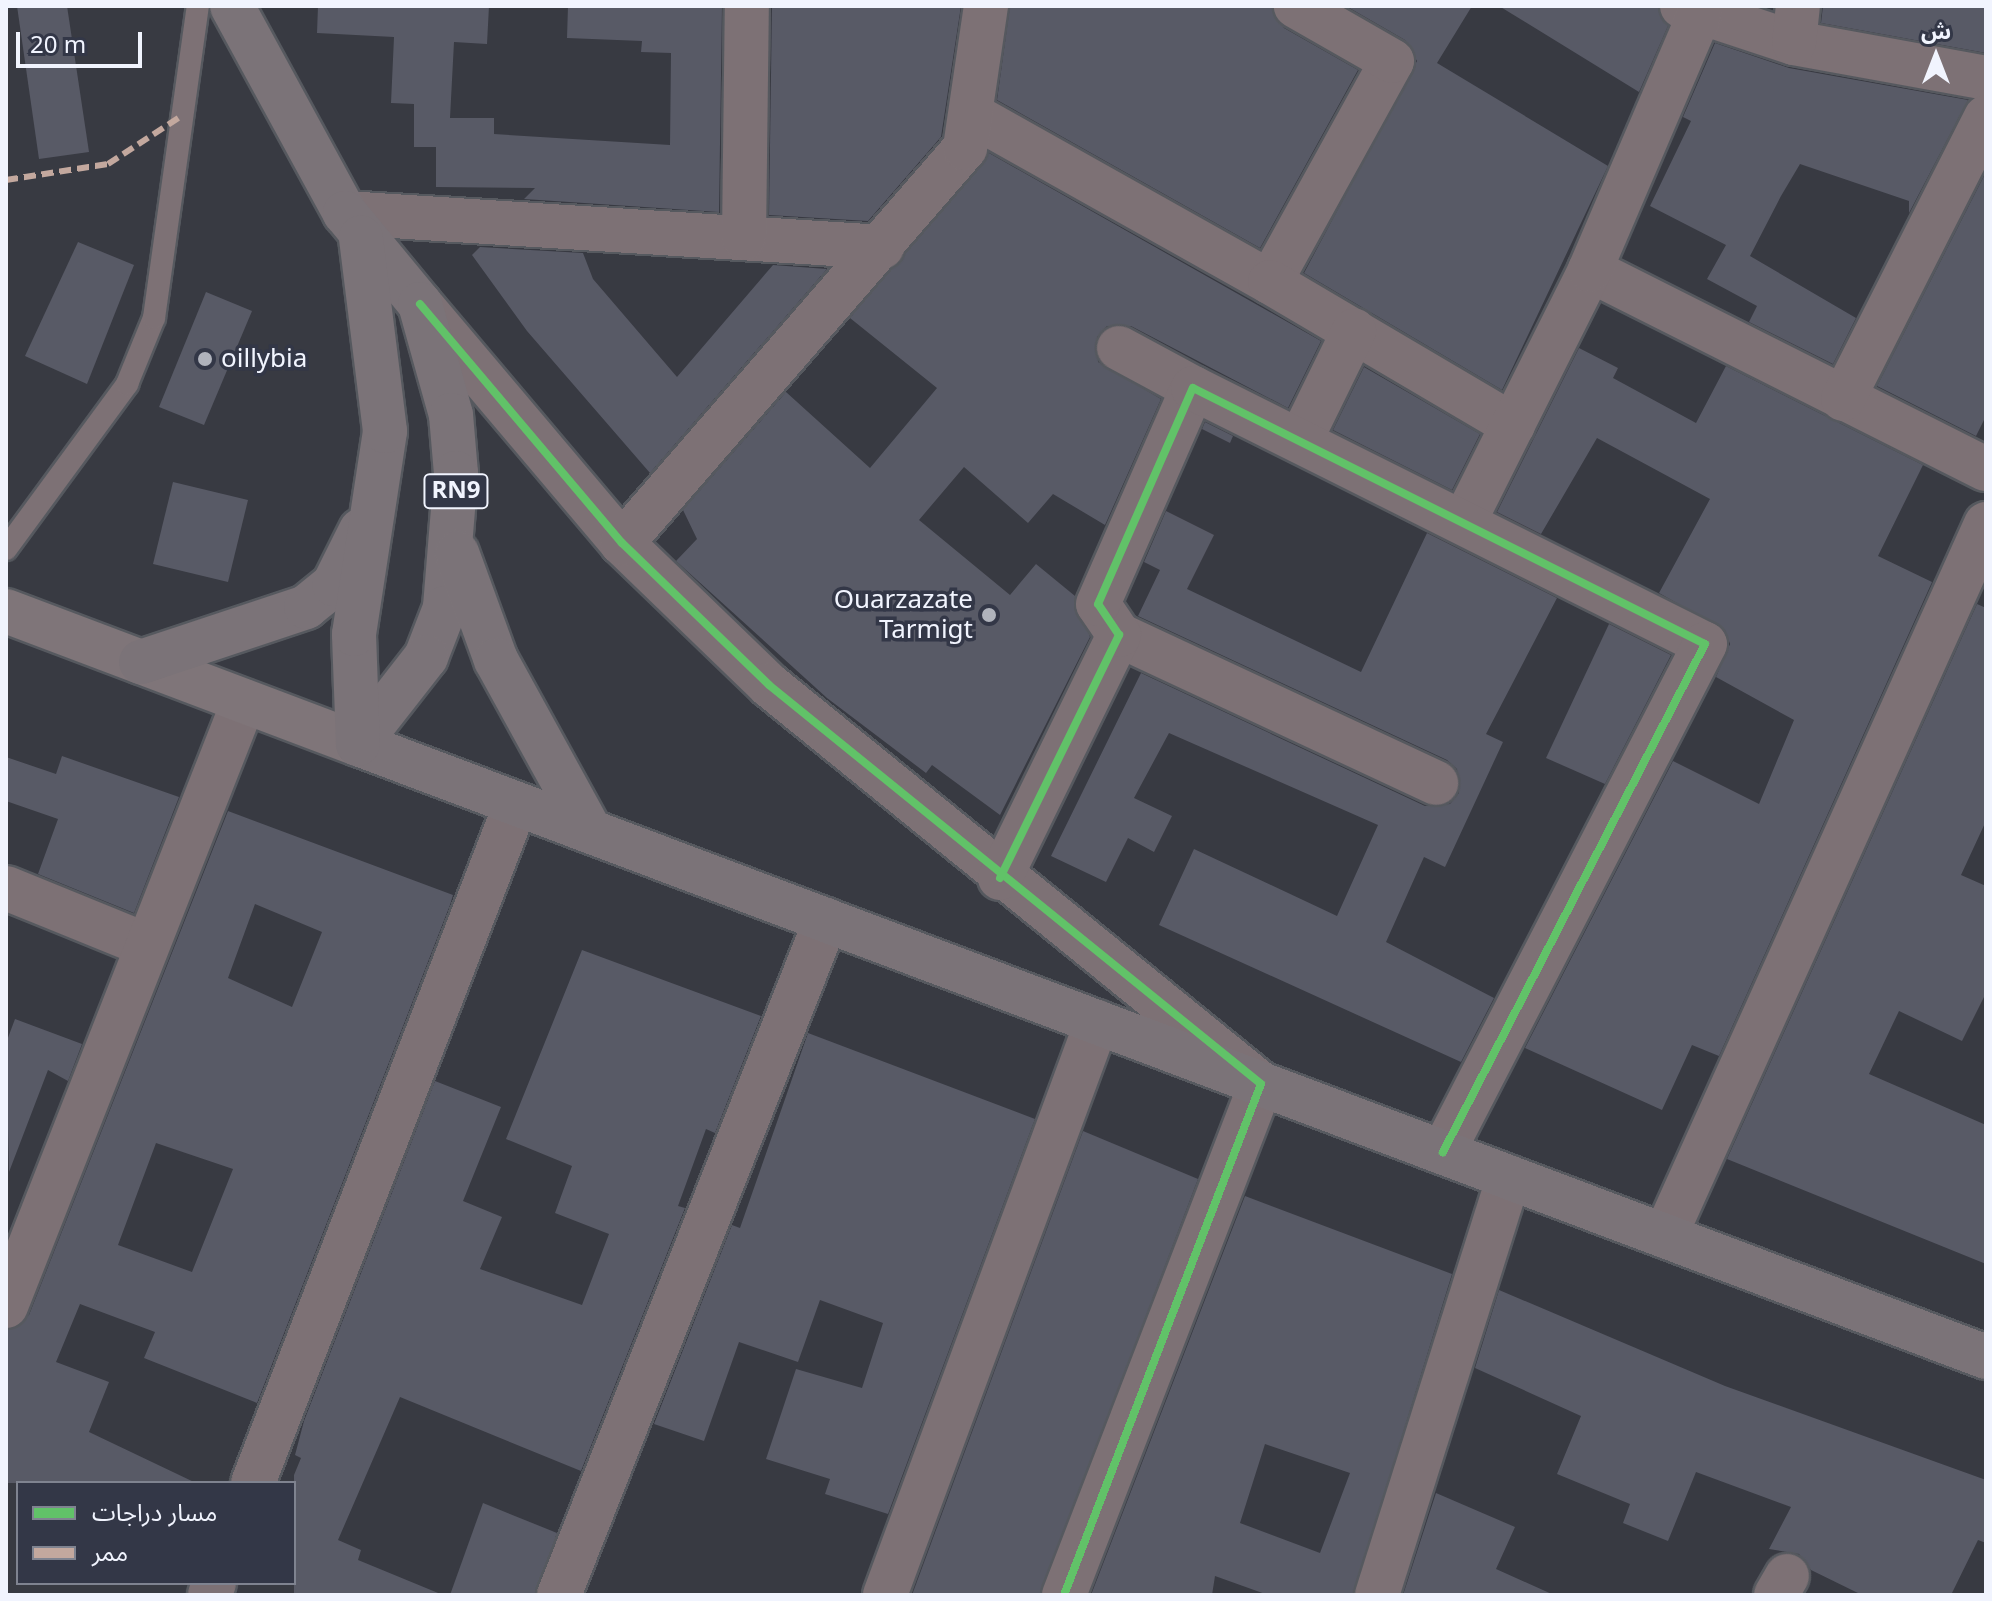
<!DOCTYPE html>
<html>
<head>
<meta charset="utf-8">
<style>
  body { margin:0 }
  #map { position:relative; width:1992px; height:1601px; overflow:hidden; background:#383a42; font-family:Georgia,"Noto Sans Arabic",serif }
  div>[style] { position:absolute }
  .building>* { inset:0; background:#585a66 }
  .roads { filter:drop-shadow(2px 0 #56595f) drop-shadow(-2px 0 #56595f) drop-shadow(0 2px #56595f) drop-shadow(0 -2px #56595f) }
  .lane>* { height:22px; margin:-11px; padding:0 11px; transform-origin:11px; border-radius:11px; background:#7d7175 }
  .street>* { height:44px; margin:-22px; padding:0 22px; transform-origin:22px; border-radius:22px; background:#7d7175 }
  .secondary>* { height:44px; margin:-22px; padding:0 22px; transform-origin:22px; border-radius:22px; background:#7f7579 }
  .primary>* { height:44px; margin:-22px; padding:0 22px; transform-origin:22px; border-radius:22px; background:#7b7378 }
  .quiet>* { height:6px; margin-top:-3px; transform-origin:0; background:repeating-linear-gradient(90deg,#c3a89e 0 12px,transparent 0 18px) }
  .cycleway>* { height:8px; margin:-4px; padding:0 4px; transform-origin:4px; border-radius:4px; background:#61c268 }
  .dots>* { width:22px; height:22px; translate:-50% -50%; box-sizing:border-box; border:4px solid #333747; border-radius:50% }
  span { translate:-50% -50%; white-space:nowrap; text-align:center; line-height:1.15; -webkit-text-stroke:7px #333747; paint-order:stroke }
  .shield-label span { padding:2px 6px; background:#333747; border:2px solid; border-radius:6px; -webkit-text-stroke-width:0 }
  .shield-label { font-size:24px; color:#f1f4fe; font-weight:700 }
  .poi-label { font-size:26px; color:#f1f4fe }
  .left { translate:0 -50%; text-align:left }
  .right { translate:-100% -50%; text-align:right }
  .frame { position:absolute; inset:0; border:8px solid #f1f4fe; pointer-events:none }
  .legend { position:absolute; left:16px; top:1481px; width:280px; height:104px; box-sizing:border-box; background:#333747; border:2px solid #7f8390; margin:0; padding:10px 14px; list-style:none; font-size:24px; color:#f1f4fe }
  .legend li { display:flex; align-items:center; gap:16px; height:40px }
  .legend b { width:40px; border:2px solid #7f8390 }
  .north { position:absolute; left:1896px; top:16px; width:80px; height:80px; -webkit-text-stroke:6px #333747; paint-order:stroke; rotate:0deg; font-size:22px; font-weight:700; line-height:32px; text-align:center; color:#f1f4fe }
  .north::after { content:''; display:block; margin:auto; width:28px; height:36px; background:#f1f4fe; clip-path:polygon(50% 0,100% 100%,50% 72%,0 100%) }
  .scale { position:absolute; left:16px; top:32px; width:126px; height:36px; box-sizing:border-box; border:4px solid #f1f4fe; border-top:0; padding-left:10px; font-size:24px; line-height:28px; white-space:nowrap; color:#f1f4fe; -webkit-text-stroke:6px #333747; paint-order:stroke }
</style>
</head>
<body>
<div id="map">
  <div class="building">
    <div style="clip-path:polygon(17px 6px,67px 6px,89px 152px,39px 159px)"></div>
    <div style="clip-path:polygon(318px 6px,489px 6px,487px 44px,454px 42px,450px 118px,494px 118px,494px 134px,670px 145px,671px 53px,641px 52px,642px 41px,567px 38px,568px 6px,722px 6px,719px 212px,524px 199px,535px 188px,436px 187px,436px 147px,414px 147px,414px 104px,391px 103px,394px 37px,317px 33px)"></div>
    <div style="clip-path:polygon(772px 6px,961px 6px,941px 137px,868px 221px,769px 215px)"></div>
    <div style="clip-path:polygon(1010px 6px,1271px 6px,1284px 28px,1358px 70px,1260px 248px,997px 100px)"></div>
    <div style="clip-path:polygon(1346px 6px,1472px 6px,1437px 63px,1608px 166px,1502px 390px,1304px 273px,1417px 61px,1405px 40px)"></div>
    <div style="clip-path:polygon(1499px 6px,1658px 6px,1668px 26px,1639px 92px)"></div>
    <div style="clip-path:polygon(1823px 6px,1986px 6px,1986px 53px,1821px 23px)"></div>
    <div style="clip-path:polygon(1715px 43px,1789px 68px,1968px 100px,1909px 213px,1909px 201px,1800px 164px,1781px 196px,1750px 256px,1856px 318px,1833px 364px,1749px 322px,1757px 306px,1707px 279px,1726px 245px,1650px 206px,1691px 121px,1683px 117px)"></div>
    <div style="clip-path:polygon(989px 153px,1321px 341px,1288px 408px,1131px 326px,1107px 326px,1097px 337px,1098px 362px,1161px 399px,1105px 525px,1053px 494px,1028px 523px,964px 467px,919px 520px,1010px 595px,1036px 564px,1075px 596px,1090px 637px,1000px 815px,932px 765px,926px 773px,827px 698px,676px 561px,697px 539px,683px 510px,786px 392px,870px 468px,937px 388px,850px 318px)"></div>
    <div style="clip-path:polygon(1986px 172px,1986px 416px,1976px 436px,1877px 386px)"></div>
    <div style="clip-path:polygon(78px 242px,134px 265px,87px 384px,25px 356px)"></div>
    <div style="clip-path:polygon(480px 247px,583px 253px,593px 279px,677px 377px,773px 265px,827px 269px,650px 473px,527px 331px,472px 255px)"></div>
    <div style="clip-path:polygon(206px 292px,252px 311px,204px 425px,159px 407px)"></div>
    <div style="clip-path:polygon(1579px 348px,1618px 368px,1613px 378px,1696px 423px,1726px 366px,1923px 465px,1878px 556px,1932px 582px,1719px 1056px,1692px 1045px,1662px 1110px,1525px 1048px,1673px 761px,1759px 804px,1794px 720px,1716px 677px,1730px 644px,1725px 630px,1659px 593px,1710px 499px,1597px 438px,1541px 534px,1497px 512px)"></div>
    <div style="clip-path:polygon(1364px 367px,1480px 434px,1452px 490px,1333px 430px)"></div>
    <div style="clip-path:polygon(1205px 422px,1233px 436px,1230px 443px,1202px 429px)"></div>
    <div style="clip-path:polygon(173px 482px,248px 500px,228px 582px,153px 564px)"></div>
    <div style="clip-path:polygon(1166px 511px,1214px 535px,1187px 589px,1361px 672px,1427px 533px,1557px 598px,1486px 734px,1503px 742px,1445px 867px,1424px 857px,1386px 942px,1494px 998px,1461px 1062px,1159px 925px,1194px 849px,1337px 916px,1378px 825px,1169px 733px,1134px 798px,1172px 816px,1154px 852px,1128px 838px,1106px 882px,1051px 856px,1141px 673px,1425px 806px,1450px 804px,1459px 793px,1457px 769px,1447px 760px,1138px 616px,1160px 570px,1144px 562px)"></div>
    <div style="clip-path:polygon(1977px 604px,1986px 608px,1986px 821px,1961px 875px,1986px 886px,1986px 993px,1962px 1041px,1899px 1011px,1869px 1074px,1986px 1125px,1986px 1264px,1727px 1159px)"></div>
    <div style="clip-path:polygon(1609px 624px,1671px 655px,1605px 784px,1546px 758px)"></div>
    <div style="clip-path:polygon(62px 756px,179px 797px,134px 913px,38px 874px,58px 819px,6px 801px,6px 757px,56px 774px)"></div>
    <div style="clip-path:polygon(evenodd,228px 811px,453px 895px,450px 905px,257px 1403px,144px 1358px,155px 1332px,80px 1304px,56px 1362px,109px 1382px,89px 1432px,196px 1483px,6px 1483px,6px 1330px,29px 1315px,228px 811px,255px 904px,322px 932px,292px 1007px,228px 978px,255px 904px,228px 811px,156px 1143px,233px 1169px,192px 1272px,118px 1245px,156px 1143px)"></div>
    <div style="clip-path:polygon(582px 950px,761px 1016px,715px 1133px,706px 1129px,678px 1206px,685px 1208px,581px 1471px,400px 1397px,338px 1540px,361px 1550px,358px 1560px,443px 1595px,294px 1595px,294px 1475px,301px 1458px,295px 1455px,304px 1421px,435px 1081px,501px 1107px,463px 1201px,502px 1217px,480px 1269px,582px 1305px,609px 1234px,555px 1213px,572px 1166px,506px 1139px)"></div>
    <div style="clip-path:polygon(15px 1019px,82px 1044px,68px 1081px,48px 1070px,9px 1172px,6px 1043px)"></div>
    <div style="clip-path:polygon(808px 1033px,1035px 1119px,888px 1514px,825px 1494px,830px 1479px,766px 1459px,796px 1369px,862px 1388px,883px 1323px,820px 1300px,798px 1362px,739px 1342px,704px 1441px,654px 1424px,732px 1225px,740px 1228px)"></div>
    <div style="clip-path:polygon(1083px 1131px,1198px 1179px,1040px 1595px,912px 1595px)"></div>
    <div style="clip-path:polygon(evenodd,1245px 1196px,1452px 1274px,1353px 1595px,1268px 1595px,1215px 1576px,1212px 1595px,1091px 1595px,1245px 1196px,1265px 1444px,1350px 1473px,1320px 1553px,1240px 1523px,1265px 1444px)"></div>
    <div style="clip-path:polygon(1499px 1290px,1725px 1386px,1986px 1480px,1986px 1543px,1978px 1540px,1951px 1595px,1862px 1595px,1811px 1570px,1799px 1554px,1769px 1549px,1791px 1507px,1696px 1472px,1668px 1541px,1623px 1523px,1630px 1504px,1557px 1474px,1581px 1416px,1475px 1368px)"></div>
    <div style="clip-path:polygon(1436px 1493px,1515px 1527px,1496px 1569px,1554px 1595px,1403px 1595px)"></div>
    <div style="clip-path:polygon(483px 1503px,557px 1533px,535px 1595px,450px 1595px)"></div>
  </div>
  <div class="roads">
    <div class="lane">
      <div style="left:6px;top:549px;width:205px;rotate:-53.7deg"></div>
      <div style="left:127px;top:384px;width:71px;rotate:-67.8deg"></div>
      <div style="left:154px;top:318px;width:315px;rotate:-82deg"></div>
    </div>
    <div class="street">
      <div style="left:1682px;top:6px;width:118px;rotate:18.3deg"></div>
      <div style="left:1794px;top:43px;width:195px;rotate:10.3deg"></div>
      <div style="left:1794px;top:43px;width:37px;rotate:-84deg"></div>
      <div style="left:974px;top:116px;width:339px;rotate:29.3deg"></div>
      <div style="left:1270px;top:282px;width:252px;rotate:-61.1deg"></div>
      <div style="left:1392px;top:61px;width:111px;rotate:-150.2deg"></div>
      <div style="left:345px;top:213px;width:538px;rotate:3.62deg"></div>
      <div style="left:744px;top:238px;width:232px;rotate:-89.3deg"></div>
      <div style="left:1590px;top:270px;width:443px;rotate:26.7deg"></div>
      <div style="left:1270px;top:282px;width:282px;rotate:30.5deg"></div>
      <div style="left:420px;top:304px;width:313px;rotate:49.8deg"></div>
      <div style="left:622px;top:543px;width:204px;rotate:44deg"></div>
      <div style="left:769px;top:685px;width:633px;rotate:39.04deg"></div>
      <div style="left:1261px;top:1084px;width:548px;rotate:111.08deg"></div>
      <div style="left:1119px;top:348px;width:84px;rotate:28.4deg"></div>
      <div style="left:1843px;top:399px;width:316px;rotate:-63.1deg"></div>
      <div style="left:1300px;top:441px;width:123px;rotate:-63.9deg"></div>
      <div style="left:1464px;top:522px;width:282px;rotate:-63.4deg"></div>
      <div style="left:1590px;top:270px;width:276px;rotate:-66.8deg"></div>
      <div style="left:622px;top:543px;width:523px;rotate:-49.03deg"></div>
      <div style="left:965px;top:148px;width:144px;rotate:-81.6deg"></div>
      <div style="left:1119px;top:635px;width:350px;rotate:25deg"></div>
      <div style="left:1000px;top:878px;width:271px;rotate:-63.9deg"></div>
      <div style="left:1119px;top:635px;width:37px;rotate:-124deg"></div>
      <div style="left:1098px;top:604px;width:236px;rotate:-66.3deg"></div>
      <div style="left:1193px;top:388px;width:572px;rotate:26.57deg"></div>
      <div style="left:1705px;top:644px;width:572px;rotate:117.28deg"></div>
      <div style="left:6px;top:888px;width:149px;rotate:22.1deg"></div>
      <div style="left:1665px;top:1236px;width:781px;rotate:-65.73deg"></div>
      <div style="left:6px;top:1306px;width:650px;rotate:-68.53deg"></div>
      <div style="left:253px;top:1483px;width:728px;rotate:-68.83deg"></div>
      <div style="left:210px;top:1595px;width:13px;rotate:-72deg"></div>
      <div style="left:559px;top:1595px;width:726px;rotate:-68.42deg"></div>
      <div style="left:885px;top:1595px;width:611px;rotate:-69.7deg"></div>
      <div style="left:1377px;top:1595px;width:438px;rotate:-72.5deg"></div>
      <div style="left:1776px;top:1595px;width:22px;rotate:-60deg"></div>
    </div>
    <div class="secondary">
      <div style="left:6px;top:611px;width:376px;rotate:20.7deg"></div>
    </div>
    <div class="primary">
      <div style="left:232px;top:6px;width:236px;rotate:61.4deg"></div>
      <div style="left:345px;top:213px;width:118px;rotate:50.5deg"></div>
      <div style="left:420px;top:304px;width:115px;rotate:74.4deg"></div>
      <div style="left:451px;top:415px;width:58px;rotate:85.1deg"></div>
      <div style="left:456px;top:473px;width:135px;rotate:94.7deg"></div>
      <div style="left:445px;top:608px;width:53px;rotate:111.2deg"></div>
      <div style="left:426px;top:657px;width:110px;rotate:128deg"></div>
      <div style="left:457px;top:553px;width:114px;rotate:70deg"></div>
      <div style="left:496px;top:660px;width:195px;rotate:61.2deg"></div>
      <div style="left:141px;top:662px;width:174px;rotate:-18.4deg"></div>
      <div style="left:306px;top:607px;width:36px;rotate:-39deg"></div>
      <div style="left:334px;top:584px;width:60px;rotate:-63.4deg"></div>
      <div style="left:358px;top:744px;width:1740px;rotate:20.63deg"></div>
      <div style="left:358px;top:744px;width:110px;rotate:-92.1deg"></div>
      <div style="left:354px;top:634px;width:205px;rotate:-81.3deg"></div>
      <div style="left:385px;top:431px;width:195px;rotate:-97.1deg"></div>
    </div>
  </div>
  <div class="quiet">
    <div style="left:6px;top:180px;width:103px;rotate:-8.9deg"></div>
    <div style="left:108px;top:164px;width:90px;rotate:-33.2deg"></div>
  </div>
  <div class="cycleway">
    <div style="left:420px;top:304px;width:313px;rotate:49.8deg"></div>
    <div style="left:622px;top:543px;width:204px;rotate:44deg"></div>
    <div style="left:769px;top:685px;width:633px;rotate:39.04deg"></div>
    <div style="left:1261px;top:1084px;width:548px;rotate:111.08deg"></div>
    <div style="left:1000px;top:878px;width:271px;rotate:-63.9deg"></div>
    <div style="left:1119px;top:635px;width:37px;rotate:-124deg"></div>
    <div style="left:1098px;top:604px;width:236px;rotate:-66.3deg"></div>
    <div style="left:1193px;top:388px;width:572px;rotate:26.57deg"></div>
    <div style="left:1705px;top:644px;width:572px;rotate:117.28deg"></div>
  </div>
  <div class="dots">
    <div style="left:205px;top:359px;background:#b0b3bc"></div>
    <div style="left:989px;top:615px;background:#b0b3bc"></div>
  </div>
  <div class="shield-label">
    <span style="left:456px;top:491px">RN9</span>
  </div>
  <div class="poi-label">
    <span class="left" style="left:221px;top:359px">oillybia</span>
    <span class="right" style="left:973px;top:615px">Ouarzazate<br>Tarmigt</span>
  </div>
  <div class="frame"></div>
  <ul class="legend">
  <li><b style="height:10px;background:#61c268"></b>مسار دراجات</li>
  <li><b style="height:10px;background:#c3a89e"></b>ممر</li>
  </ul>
  <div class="north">ش</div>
  <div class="scale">20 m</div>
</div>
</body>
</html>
